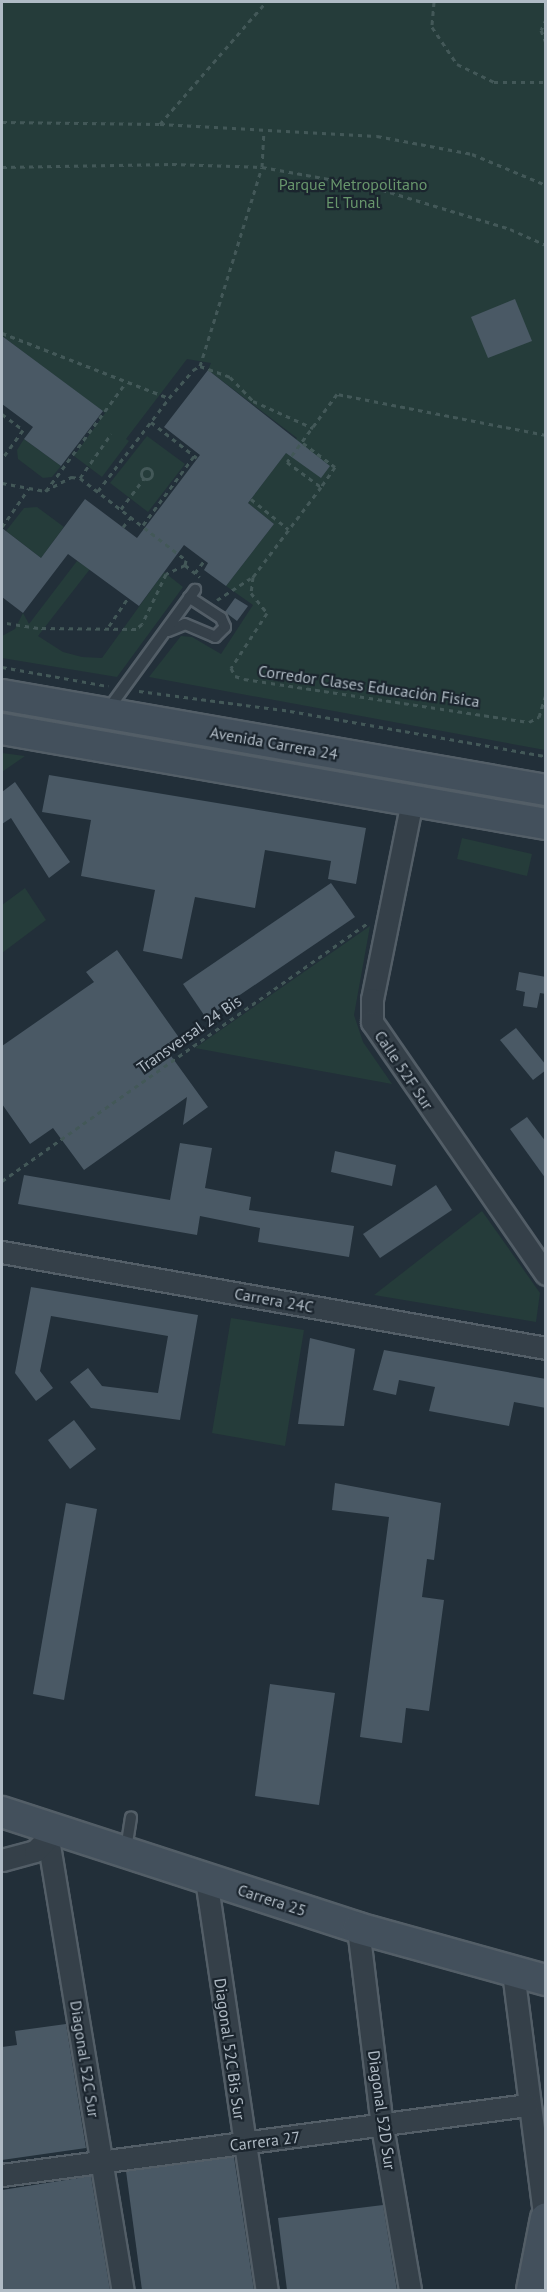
<!DOCTYPE html>
<html>
<head>
<meta charset="utf-8">
<style>
  body { margin:0 }
  #map { position:relative; width:547px; height:2292px; overflow:hidden; background:#222f39; font-family:"PT Sans",sans-serif }
  div>[style] { position:absolute }
  .green>* { inset:0; background:#253c3a }
  .building>* { inset:0; background:#4a5965 }
  .path>* { height:3px; margin-top:-1.5px; transform-origin:0; background:repeating-linear-gradient(90deg,#435858 0 4.5px,transparent 0 9px) }
  .path>.ring { margin:-1.5px; padding:0; box-sizing:content-box; background:none; border:3px solid #435858; border-radius:50% }
  .roads { filter:drop-shadow(2px 0 #535e67) drop-shadow(-2px 0 #535e67) drop-shadow(0 2px #535e67) drop-shadow(0 -2px #535e67) }
  .lane>* { height:10px; margin:-5px; padding:0 5px; transform-origin:5px; border-radius:5px; background:#354049 }
  .street>* { height:21px; margin:-10.5px; padding:0 10.5px; transform-origin:10.5px; border-radius:10.5px; background:#354049 }
  .secondary>* { height:30px; margin:-15px; padding:0 15px; transform-origin:15px; border-radius:15px; background:#43505c }
  span { translate:-50% -50%; white-space:nowrap; text-align:center; line-height:1.15; -webkit-text-stroke:4.5px #1b252e; paint-order:stroke }
  .park-label { font-size:16px; color:#68966c }
  .street-label { font-size:16px; color:#b0bbc5 }
  .frame { position:absolute; inset:0; border:3px solid #b0bbc5; pointer-events:none }
</style>
</head>
<body>
<div id="map">
  <div class="green">
    <div style="clip-path:polygon(2px 2px,545px 2px,545px 750px,149px 677px,181px 636px,192px 637px,221px 654px,253px 605px,226px 586px,274px 524px,248px 503px,297px 438px,208px 370px,211px 363px,187px 359px,126px 439px,129px 441px,102px 477px,74px 456px,105px 413px,2px 336px)"></div>
    <div style="clip-path:polygon(147px 436px,185px 464px,148px 512px,110px 483px)"></div>
    <div style="clip-path:polygon(24px 439px,61px 466px,52px 477px,43px 478px,18px 459px,17px 450px)"></div>
    <div style="clip-path:polygon(37px 507px,64px 527px,41px 558px,6px 531px,24px 508px)"></div>
    <div style="clip-path:polygon(77px 561px,90px 569px,38px 636px,63px 652px,82px 657px,102px 658px,164px 572px,183px 587px,117px 677px,2px 658px,2px 636px,15px 629px,23px 613px,29px 624px)"></div>
    <div style="clip-path:polygon(2px 753px,25px 756px,2px 772px)"></div>
    <div style="clip-path:polygon(462px 838px,532px 854px,527px 876px,457px 859px)"></div>
    <div style="clip-path:polygon(25px 888px,46px 920px,2px 953px,2px 905px)"></div>
    <div style="clip-path:polygon(370px 926px,354px 1015px,363px 1042px,392px 1084px,195px 1048px)"></div>
    <div style="clip-path:polygon(482px 1211px,540px 1293px,536px 1322px,374px 1295px)"></div>
    <div style="clip-path:polygon(231px 1318px,304px 1330px,285px 1446px,212px 1433px)"></div>
  </div>
  <div class="building">
    <div style="clip-path:polygon(515px 299px,532px 341px,488px 358px,471px 317px)"></div>
    <div style="clip-path:polygon(2px 336px,103px 411px,61px 466px,24px 439px,33px 427px,2px 404px)"></div>
    <div style="clip-path:polygon(208px 370px,330px 466px,321px 478px,286px 453px,248px 503px,274px 524px,226px 586px,204px 570px,208px 563px,184px 545px,139px 606px,68px 554px,23px 613px,2px 597px,2px 528px,41px 558px,85px 499px,137px 538px,200px 455px,164px 427px)"></div>
    <div style="clip-path:polygon(235px 598px,248px 606px,237px 621px,225px 612px)"></div>
    <div style="clip-path:polygon(49px 775px,366px 828px,356px 884px,328px 879px,331px 861px,265px 850px,255px 908px,195px 897px,182px 959px,143px 951px,155px 890px,81px 876px,91px 820px,42px 812px)"></div>
    <div style="clip-path:polygon(15px 782px,70px 862px,49px 878px,11px 818px,2px 824px,2px 792px)"></div>
    <div style="clip-path:polygon(331px 883px,355px 917px,206px 1018px,183px 984px)"></div>
    <div style="clip-path:polygon(117px 950px,180px 1039px,166px 1049px,208px 1107px,183px 1125px,187px 1097px,84px 1170px,53px 1128px,30px 1144px,2px 1104px,2px 1046px,94px 982px,86px 972px)"></div>
    <div style="clip-path:polygon(519px 972px,546px 977px,546px 994px,540px 993px,537px 1008px,523px 1006px,525px 992px,516px 990px)"></div>
    <div style="clip-path:polygon(516px 1028px,546px 1065px,546px 1070px,533px 1080px,500px 1040px)"></div>
    <div style="clip-path:polygon(527px 1117px,546px 1142px,546px 1179px,510px 1129px)"></div>
    <div style="clip-path:polygon(180px 1143px,212px 1148px,205px 1188px,251px 1197px,249px 1210px,354px 1226px,349px 1257px,258px 1242px,260px 1228px,200px 1216px,197px 1235px,18px 1204px,24px 1175px,170px 1200px)"></div>
    <div style="clip-path:polygon(335px 1151px,396px 1165px,392px 1186px,331px 1172px)"></div>
    <div style="clip-path:polygon(436px 1185px,452px 1210px,380px 1258px,363px 1234px)"></div>
    <div style="clip-path:polygon(31px 1287px,198px 1315px,180px 1420px,91px 1408px,70px 1382px,88px 1368px,102px 1386px,158px 1393px,168px 1336px,51px 1316px,40px 1371px,53px 1388px,36px 1401px,15px 1373px)"></div>
    <div style="clip-path:polygon(310px 1338px,355px 1349px,344px 1426px,298px 1424px)"></div>
    <div style="clip-path:polygon(384px 1350px,546px 1379px,546px 1408px,514px 1402px,509px 1426px,429px 1411px,435px 1387px,399px 1380px,396px 1395px,373px 1390px)"></div>
    <div style="clip-path:polygon(74px 1420px,96px 1449px,70px 1469px,48px 1440px)"></div>
    <div style="clip-path:polygon(335px 1483px,441px 1503px,434px 1560px,427px 1559px,422px 1597px,444px 1600px,429px 1711px,406px 1708px,402px 1743px,360px 1737px,389px 1517px,332px 1510px)"></div>
    <div style="clip-path:polygon(66px 1503px,97px 1509px,64px 1700px,33px 1694px)"></div>
    <div style="clip-path:polygon(270px 1684px,335px 1693px,319px 1805px,255px 1796px)"></div>
    <div style="clip-path:polygon(66px 2024px,86px 2148px,2px 2160px,2px 2047px,17px 2045px,15px 2031px)"></div>
    <div style="clip-path:polygon(234px 2157px,254px 2290px,142px 2290px,126px 2171px)"></div>
    <div style="clip-path:polygon(91px 2176px,110px 2290px,2px 2290px,2px 2190px)"></div>
    <div style="clip-path:polygon(383px 2205px,397px 2290px,287px 2290px,278px 2218px)"></div>
  </div>
  <div class="path">
    <div style="left:434px;top:2px;width:25px;rotate:95deg"></div>
    <div style="left:432px;top:27px;width:45px;rotate:56deg"></div>
    <div style="left:457px;top:64px;width:41px;rotate:25.9deg"></div>
    <div style="left:494px;top:82px;width:52px"></div>
    <div style="left:546px;top:19px;width:12px;rotate:114deg"></div>
    <div style="left:541px;top:30px;width:14px;rotate:69deg"></div>
    <div style="left:2px;top:122px;width:158px;rotate:0.7deg"></div>
    <div style="left:160px;top:124px;width:217px;rotate:3.2deg"></div>
    <div style="left:377px;top:136px;width:97px;rotate:10.7deg"></div>
    <div style="left:472px;top:154px;width:80px;rotate:22.7deg"></div>
    <div style="left:160px;top:124px;width:162px;rotate:-49deg"></div>
    <div style="left:2px;top:167px;width:170px;rotate:-1deg"></div>
    <div style="left:172px;top:164px;width:90px;rotate:1.9deg"></div>
    <div style="left:262px;top:167px;width:113px;rotate:10.2deg"></div>
    <div style="left:373px;top:187px;width:143px;rotate:17deg"></div>
    <div style="left:510px;top:229px;width:39px;rotate:24deg"></div>
    <div style="left:2px;top:333px;width:179px;rotate:21.3deg"></div>
    <div style="left:200px;top:366px;width:208px;rotate:-72.7deg"></div>
    <div style="left:262px;top:167px;width:35px;rotate:-87deg"></div>
    <div style="left:2px;top:414px;width:26px;rotate:37deg"></div>
    <div style="left:23px;top:430px;width:36px;rotate:126deg"></div>
    <div style="left:151px;top:422px;width:58px;rotate:38deg"></div>
    <div style="left:546px;top:435px;width:213px;rotate:-168.9deg"></div>
    <div style="left:337px;top:394px;width:84px;rotate:126.3deg"></div>
    <div style="left:287px;top:462px;width:42px;rotate:36.3deg"></div>
    <div style="left:321px;top:487px;width:113px;rotate:127.1deg"></div>
    <div style="left:253px;top:577px;width:16px;rotate:97deg"></div>
    <div style="left:251px;top:593px;width:26px;rotate:51deg"></div>
    <div style="left:267px;top:613px;width:66px;rotate:123.2deg"></div>
    <div style="left:231px;top:668px;width:9px;rotate:63deg"></div>
    <div style="left:235px;top:676px;width:9px;rotate:18deg"></div>
    <div style="left:244px;top:679px;width:288px;rotate:8.6deg"></div>
    <div style="left:529px;top:722px;width:11px;rotate:-27deg"></div>
    <div style="left:539px;top:717px;width:24px;rotate:-73deg"></div>
    <div style="left:303px;top:443px;width:40px;rotate:37deg"></div>
    <div style="left:335px;top:467px;width:24px;rotate:125deg"></div>
    <div class="ring" style="left:141.5px;top:468.5px;width:8px;height:8px"></div>
    <div style="left:80px;top:478px;width:54px;rotate:-54.8deg"></div>
    <div style="left:2px;top:483px;width:44px;rotate:10.5deg"></div>
    <div style="left:45px;top:491px;width:30px;rotate:-28deg"></div>
    <div style="left:71px;top:477px;width:9px;rotate:6deg"></div>
    <div style="left:80px;top:478px;width:134px;rotate:37.7deg"></div>
    <div style="left:186px;top:560px;width:5px;rotate:101deg"></div>
    <div style="left:185px;top:565px;width:21px;rotate:155deg"></div>
    <div style="left:166px;top:574px;width:55px;rotate:115.6deg"></div>
    <div style="left:142px;top:624px;width:8px;rotate:140deg"></div>
    <div style="left:136px;top:629px;width:98px;rotate:-179.4deg"></div>
    <div style="left:38px;top:628px;width:36px;rotate:-171deg"></div>
    <div style="left:46px;top:491px;width:133px;rotate:-53.6deg"></div>
    <div style="left:98px;top:491px;width:117px;rotate:-52.6deg"></div>
    <div style="left:169px;top:398px;width:37px;rotate:-49deg"></div>
    <div style="left:193px;top:370px;width:8px;rotate:-30deg"></div>
    <div style="left:200px;top:366px;width:32px;rotate:20deg"></div>
    <div style="left:230px;top:377px;width:33px;rotate:46deg"></div>
    <div style="left:253px;top:401px;width:66px;rotate:24.2deg"></div>
    <div style="left:251px;top:499px;width:48px;rotate:39deg"></div>
    <div style="left:121px;top:509px;width:39px;rotate:-53deg"></div>
    <div style="left:143px;top:525px;width:86px;rotate:-53.5deg"></div>
    <div style="left:2px;top:527px;width:47px;rotate:-55.3deg"></div>
    <div style="left:123px;top:527px;width:13px;rotate:-51deg"></div>
    <div style="left:185px;top:565px;width:19px;rotate:39deg"></div>
    <div style="left:195px;top:573px;width:15px;rotate:-53deg"></div>
    <div style="left:217px;top:600px;width:40px;rotate:-32.9deg"></div>
    <div style="left:109px;top:626px;width:34px;rotate:-56deg"></div>
    <div style="left:2px;top:667px;width:108px;rotate:10.2deg"></div>
    <div style="left:139px;top:691px;width:152px;rotate:7.5deg"></div>
    <div style="left:290px;top:711px;width:260px;rotate:10deg"></div>
    <div style="left:2px;top:1181px;width:448px;rotate:-35.2deg"></div>
  </div>
  <div class="roads">
    <div class="lane">
      <div style="left:168px;top:631px;width:18px;rotate:-22deg"></div>
      <div style="left:185px;top:624px;width:33px;rotate:23deg"></div>
      <div style="left:215px;top:637px;width:14px;rotate:-45deg"></div>
      <div style="left:225px;top:627px;width:10px;rotate:-114deg"></div>
      <div style="left:221px;top:618px;width:38px;rotate:-147deg"></div>
      <div style="left:107px;top:711px;width:150px;rotate:-54deg"></div>
      <div style="left:126px;top:1849px;width:32px;rotate:-81deg"></div>
    </div>
    <div class="street">
      <div style="left:412px;top:801px;width:202px;rotate:101.4deg"></div>
      <div style="left:372px;top:999px;width:23px;rotate:90deg"></div>
      <div style="left:372px;top:1022px;width:306px;rotate:55.4deg"></div>
      <div style="left:2px;top:1252px;width:552px;rotate:10.01deg"></div>
      <div style="left:46px;top:1827px;width:469px;rotate:80.6deg"></div>
      <div style="left:2px;top:1860px;width:34px;rotate:-15deg"></div>
      <div style="left:35px;top:1851px;width:18px;rotate:-45deg"></div>
      <div style="left:206px;top:1879px;width:416px;rotate:81.6deg"></div>
      <div style="left:358px;top:1928px;width:199px;rotate:83.1deg"></div>
      <div style="left:382px;top:2126px;width:166px;rotate:80.3deg"></div>
      <div style="left:513px;top:1972px;width:251px;rotate:82.7deg"></div>
      <div style="left:2px;top:2175px;width:530px;rotate:-7.59deg"></div>
    </div>
    <div class="secondary">
      <div style="left:2px;top:695px;width:552px;rotate:9.91deg"></div>
      <div style="left:2px;top:729px;width:552px;rotate:9.91deg"></div>
      <div style="left:2px;top:1812px;width:374px;rotate:18deg"></div>
      <div style="left:358px;top:1928px;width:195px;rotate:15.5deg"></div>
      <div style="left:532px;top:2290px;width:73px;rotate:-79deg"></div>
    </div>
  </div>
  <div class="park-label">
    <span style="left:353px;top:193px">Parque Metropolitano<br>El Tunal</span>
  </div>
  <div class="street-label">
    <span style="left:369px;top:686px;rotate:8deg">Corredor Clases Educación Fisica</span>
    <span style="left:274px;top:743px;rotate:10deg">Avenida Carrera 24</span>
    <span style="left:189px;top:1034px;rotate:-35deg">Transversal 24 Bis</span>
    <span style="left:404px;top:1070px;rotate:56deg">Calle 52F Sur</span>
    <span style="left:274px;top:1300px;rotate:10deg">Carrera 24C</span>
    <span style="left:272px;top:1900px;rotate:18deg">Carrera 25</span>
    <span style="left:230px;top:2049px;rotate:82deg">Diagonal 52C Bis Sur</span>
    <span style="left:85px;top:2059px;rotate:81deg">Diagonal 52C Sur</span>
    <span style="left:382px;top:2110px;rotate:82deg">Diagonal 52D Sur</span>
    <span style="left:265px;top:2141px;rotate:-7deg">Carrera 27</span>
  </div>
  <div class="frame"></div>
</div>
</body>
</html>
